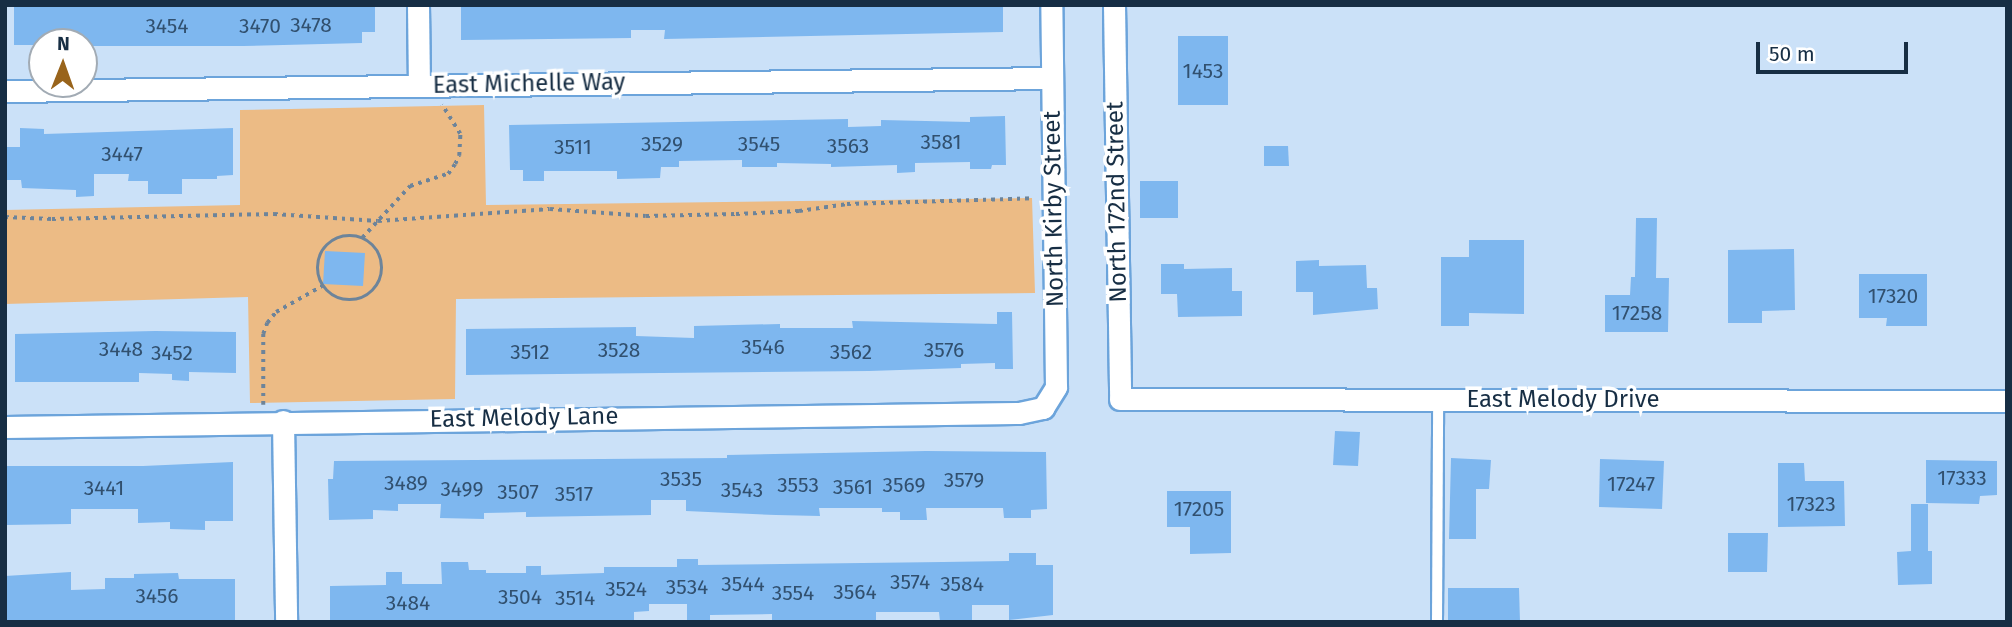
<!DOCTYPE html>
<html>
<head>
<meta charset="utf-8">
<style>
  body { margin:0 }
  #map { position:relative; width:2012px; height:627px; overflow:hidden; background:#cbe1f8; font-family:"Fira Sans",sans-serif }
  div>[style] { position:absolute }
  .green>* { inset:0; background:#ecbb85 }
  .building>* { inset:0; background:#7eb7ef }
  .path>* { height:3.5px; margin-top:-1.75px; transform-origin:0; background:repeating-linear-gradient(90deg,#6d849a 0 3.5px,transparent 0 8.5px) }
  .path>.ring { margin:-1.75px; padding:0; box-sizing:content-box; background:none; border:3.5px solid #6d849a; border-radius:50% }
  .roads { filter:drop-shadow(2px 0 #6ca4db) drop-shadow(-2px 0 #6ca4db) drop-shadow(0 2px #6ca4db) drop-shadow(0 -2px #6ca4db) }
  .lane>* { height:10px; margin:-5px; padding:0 5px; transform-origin:5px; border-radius:5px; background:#fff }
  .street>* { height:21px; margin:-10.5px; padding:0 10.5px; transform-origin:10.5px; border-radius:10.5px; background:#fff }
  span { translate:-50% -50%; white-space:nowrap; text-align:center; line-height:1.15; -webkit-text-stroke:7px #fff; paint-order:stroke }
  .number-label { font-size:21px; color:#31506f }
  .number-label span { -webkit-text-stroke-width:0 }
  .street-label { font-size:24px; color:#172e44 }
  .frame { position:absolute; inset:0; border:7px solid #172e44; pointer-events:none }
  .north { position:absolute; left:28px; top:28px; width:70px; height:70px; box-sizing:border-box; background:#fff; border:2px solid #a2abb4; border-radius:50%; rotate:1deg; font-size:19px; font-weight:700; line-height:28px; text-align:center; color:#172e44 }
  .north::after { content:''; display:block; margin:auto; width:24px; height:32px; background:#99641b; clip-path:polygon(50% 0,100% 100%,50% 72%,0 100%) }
  .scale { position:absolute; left:1756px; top:42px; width:152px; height:32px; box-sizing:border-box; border:4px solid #172e44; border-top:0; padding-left:9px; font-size:21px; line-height:24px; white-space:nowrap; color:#172e44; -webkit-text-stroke:5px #fff; paint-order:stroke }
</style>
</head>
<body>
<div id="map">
  <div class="green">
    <div style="clip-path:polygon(484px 105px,486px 205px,1032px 198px,1035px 293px,456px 299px,455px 399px,250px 403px,248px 297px,5px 304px,5px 210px,240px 205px,240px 110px)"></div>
  </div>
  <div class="building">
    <div style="clip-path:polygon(14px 5px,375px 5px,375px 32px,362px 32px,362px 43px,243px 46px,84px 46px,84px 42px,42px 42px,42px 45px,14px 45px)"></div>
    <div style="clip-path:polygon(461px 5px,1003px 5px,1003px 32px,664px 39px,665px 30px,631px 30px,631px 38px,461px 40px)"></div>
    <div style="clip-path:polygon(1178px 36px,1228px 36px,1228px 105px,1178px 105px)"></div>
    <div style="clip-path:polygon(1005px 116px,1006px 165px,992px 165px,991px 169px,970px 169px,970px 162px,915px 163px,915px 172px,897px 173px,897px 165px,831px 167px,831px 164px,777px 163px,777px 167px,742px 167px,742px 160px,679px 161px,679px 167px,661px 167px,660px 178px,617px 179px,617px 171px,544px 171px,544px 181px,523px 181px,523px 170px,510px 170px,509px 125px,848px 119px,848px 127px,881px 126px,881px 120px,970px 122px,970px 117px)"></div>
    <div style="clip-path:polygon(20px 128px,44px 129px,44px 134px,233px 128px,233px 175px,217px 176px,217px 179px,182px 179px,182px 194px,148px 194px,148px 181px,128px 181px,129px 174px,94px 174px,94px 196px,76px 197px,76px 190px,22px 188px,21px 180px,7px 180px,7px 147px,20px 147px)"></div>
    <div style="clip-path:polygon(1264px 146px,1288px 146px,1289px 166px,1264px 166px)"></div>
    <div style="clip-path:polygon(1140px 181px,1178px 181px,1178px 218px,1140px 218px)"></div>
    <div style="clip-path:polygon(1636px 218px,1657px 218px,1656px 278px,1669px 278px,1668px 332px,1605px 332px,1605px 295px,1630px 295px,1631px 277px,1635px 277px)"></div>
    <div style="clip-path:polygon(1469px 240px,1524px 240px,1524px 314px,1469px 313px,1469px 326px,1441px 326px,1441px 257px,1469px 257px)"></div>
    <div style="clip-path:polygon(1794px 249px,1795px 310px,1762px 311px,1762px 323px,1728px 323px,1728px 250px)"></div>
    <div style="clip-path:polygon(325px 251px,365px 253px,363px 286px,323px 284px)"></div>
    <div style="clip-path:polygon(1319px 260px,1319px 266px,1366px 265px,1367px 288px,1377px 288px,1378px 309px,1313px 315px,1313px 292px,1296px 292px,1296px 261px)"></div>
    <div style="clip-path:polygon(1161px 264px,1184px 264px,1184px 269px,1232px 268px,1232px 291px,1242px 291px,1242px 316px,1178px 317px,1177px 294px,1161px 294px)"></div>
    <div style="clip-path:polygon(1859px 274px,1927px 274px,1927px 326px,1886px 326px,1887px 318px,1859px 318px)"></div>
    <div style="clip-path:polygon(997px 312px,1012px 312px,1013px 369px,995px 369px,995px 363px,961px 364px,961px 368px,869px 371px,466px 375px,466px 329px,636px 327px,636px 336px,694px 338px,694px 326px,780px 324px,780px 328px,853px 328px,852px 321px,997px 324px)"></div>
    <div style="clip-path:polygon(155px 331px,236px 332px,236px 373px,189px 372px,189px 381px,172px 380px,172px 374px,139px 373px,139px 382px,15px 382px,15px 334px)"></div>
    <div style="clip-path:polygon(1335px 431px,1360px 432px,1358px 466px,1333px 465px)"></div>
    <div style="clip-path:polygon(926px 451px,1046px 452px,1047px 509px,1031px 510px,1031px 518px,1004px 518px,1003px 508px,926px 508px,927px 520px,900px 520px,900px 512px,882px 512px,882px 508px,819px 508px,820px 516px,776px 515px,686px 511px,686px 500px,651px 500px,651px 515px,526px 517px,526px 512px,484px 513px,484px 519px,440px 518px,441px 504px,398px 504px,398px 511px,373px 510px,373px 519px,329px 520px,328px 479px,333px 479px,334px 461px,727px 458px,727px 455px)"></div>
    <div style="clip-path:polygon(1451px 458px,1491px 460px,1489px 489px,1476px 489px,1476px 539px,1449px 539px)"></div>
    <div style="clip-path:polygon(1600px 459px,1664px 461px,1662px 509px,1599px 507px)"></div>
    <div style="clip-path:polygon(1926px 460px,1997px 461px,1997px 495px,1980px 496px,1979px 504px,1926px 503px)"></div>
    <div style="clip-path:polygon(233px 462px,233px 521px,205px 521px,205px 530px,170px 529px,170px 522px,138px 523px,138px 509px,71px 509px,71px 524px,5px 525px,5px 466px,143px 466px)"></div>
    <div style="clip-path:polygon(1778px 463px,1804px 463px,1805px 481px,1844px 481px,1845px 526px,1778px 527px)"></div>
    <div style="clip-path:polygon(1167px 491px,1231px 491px,1231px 553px,1190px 554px,1190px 527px,1167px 527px)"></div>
    <div style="clip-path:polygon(1911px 504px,1928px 504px,1928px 551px,1932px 551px,1932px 584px,1898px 585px,1897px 552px,1911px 551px)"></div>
    <div style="clip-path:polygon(1728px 533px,1768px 533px,1767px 572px,1728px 572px)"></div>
    <div style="clip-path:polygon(1009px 553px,1036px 553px,1036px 565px,1053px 565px,1053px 615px,1009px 620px,1009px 605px,972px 605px,972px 620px,940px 621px,939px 612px,876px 612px,876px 622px,772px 622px,772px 614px,710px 615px,710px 622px,687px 622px,687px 604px,649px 604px,649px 611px,634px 612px,634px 622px,330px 622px,330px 586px,386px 585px,386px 572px,402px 572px,402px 584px,442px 584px,441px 562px,468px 562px,469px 570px,486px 570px,486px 573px,526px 573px,526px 566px,541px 566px,541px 575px,604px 573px,604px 567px,677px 567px,677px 559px,698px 559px,698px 565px,943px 562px,1009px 561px)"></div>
    <div style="clip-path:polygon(71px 572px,71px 590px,105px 589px,105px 578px,134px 578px,134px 574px,178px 573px,179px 579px,235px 579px,235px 620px,5px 622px,5px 576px)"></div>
    <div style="clip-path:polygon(1448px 588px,1519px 588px,1520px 622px,1448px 622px)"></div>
  </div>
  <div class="path">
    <div style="left:5px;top:217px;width:47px;rotate:2.4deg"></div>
    <div style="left:52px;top:219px;width:222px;rotate:-1.3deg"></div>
    <div style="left:274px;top:214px;width:104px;rotate:3.9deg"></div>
    <div style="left:378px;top:221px;width:172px;rotate:-4deg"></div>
    <div style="left:550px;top:209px;width:96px;rotate:4.2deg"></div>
    <div style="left:646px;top:216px;width:90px;rotate:-1.3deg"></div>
    <div style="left:736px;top:214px;width:63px;rotate:-2.7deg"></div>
    <div style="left:799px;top:211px;width:49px;rotate:-8.3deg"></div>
    <div style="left:847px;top:204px;width:187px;rotate:-1.8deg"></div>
    <div class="ring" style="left:318px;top:236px;width:60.5px;height:60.5px"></div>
    <div style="left:362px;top:238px;width:71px;rotate:-47.3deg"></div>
    <div style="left:410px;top:186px;width:40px;rotate:-18deg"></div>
    <div style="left:448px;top:174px;width:12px;rotate:-55deg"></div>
    <div style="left:455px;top:164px;width:9px;rotate:-63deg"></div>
    <div style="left:459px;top:156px;width:22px;rotate:-87deg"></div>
    <div style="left:460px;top:134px;width:34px;rotate:-122deg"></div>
    <div style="left:263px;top:405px;width:71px;rotate:-90deg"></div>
    <div style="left:263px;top:334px;width:12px;rotate:-70deg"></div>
    <div style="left:267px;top:323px;width:14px;rotate:-51deg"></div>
    <div style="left:276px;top:312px;width:53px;rotate:-29.5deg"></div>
  </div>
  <div class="roads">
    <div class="lane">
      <div style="left:1437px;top:622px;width:222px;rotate:-89.7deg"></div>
    </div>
    <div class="street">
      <div style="left:418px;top:5px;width:81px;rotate:89.3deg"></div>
      <div style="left:1114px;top:5px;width:394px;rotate:89.1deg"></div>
      <div style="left:1120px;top:399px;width:887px;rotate:0.13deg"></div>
      <div style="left:5px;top:91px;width:1047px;rotate:-0.71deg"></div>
      <div style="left:283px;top:421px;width:201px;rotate:89.1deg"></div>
      <div style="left:5px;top:427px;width:1014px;rotate:-0.79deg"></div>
      <div style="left:1019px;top:413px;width:25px;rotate:-12deg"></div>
      <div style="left:1043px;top:408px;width:25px;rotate:-58deg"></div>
      <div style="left:1056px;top:387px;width:382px;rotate:-90.7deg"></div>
    </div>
  </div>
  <div class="number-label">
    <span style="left:311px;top:25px">3478</span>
    <span style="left:167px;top:26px">3454</span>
    <span style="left:260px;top:26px">3470</span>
    <span style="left:1203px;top:71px">1453</span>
    <span style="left:941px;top:142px">3581</span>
    <span style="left:662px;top:144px">3529</span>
    <span style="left:759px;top:144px">3545</span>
    <span style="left:848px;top:146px">3563</span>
    <span style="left:573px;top:147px">3511</span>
    <span style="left:122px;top:154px">3447</span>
    <span style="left:1893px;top:296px">17320</span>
    <span style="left:1637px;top:313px">17258</span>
    <span style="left:763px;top:347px">3546</span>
    <span style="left:121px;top:349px">3448</span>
    <span style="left:619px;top:350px">3528</span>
    <span style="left:944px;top:350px">3576</span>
    <span style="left:530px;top:352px">3512</span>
    <span style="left:851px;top:352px">3562</span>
    <span style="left:172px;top:353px">3452</span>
    <span style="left:1962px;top:478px">17333</span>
    <span style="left:681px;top:479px">3535</span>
    <span style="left:964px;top:480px">3579</span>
    <span style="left:406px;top:483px">3489</span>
    <span style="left:1631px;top:484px">17247</span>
    <span style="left:798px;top:485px">3553</span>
    <span style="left:904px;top:485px">3569</span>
    <span style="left:853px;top:487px">3561</span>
    <span style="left:104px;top:488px">3441</span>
    <span style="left:462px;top:489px">3499</span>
    <span style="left:742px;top:490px">3543</span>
    <span style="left:518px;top:492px">3507</span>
    <span style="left:574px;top:494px">3517</span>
    <span style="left:1811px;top:504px">17323</span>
    <span style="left:1199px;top:509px">17205</span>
    <span style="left:910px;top:582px">3574</span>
    <span style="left:743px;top:584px">3544</span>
    <span style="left:962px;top:584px">3584</span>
    <span style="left:687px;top:587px">3534</span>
    <span style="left:626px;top:589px">3524</span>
    <span style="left:855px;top:592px">3564</span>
    <span style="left:793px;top:593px">3554</span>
    <span style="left:157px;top:596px">3456</span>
    <span style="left:520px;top:597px">3504</span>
    <span style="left:575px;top:598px">3514</span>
    <span style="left:408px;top:603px">3484</span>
  </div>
  <div class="street-label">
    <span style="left:529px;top:84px;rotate:-1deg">East Michelle Way</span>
    <span style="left:1117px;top:202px;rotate:-91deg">North 172nd Street</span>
    <span style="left:1054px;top:209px;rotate:-91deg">North Kirby Street</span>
    <span style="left:1563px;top:400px">East Melody Drive</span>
    <span style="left:524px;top:418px;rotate:-1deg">East Melody Lane</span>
  </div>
  <div class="frame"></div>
  <div class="north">N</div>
  <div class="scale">50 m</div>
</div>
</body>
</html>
